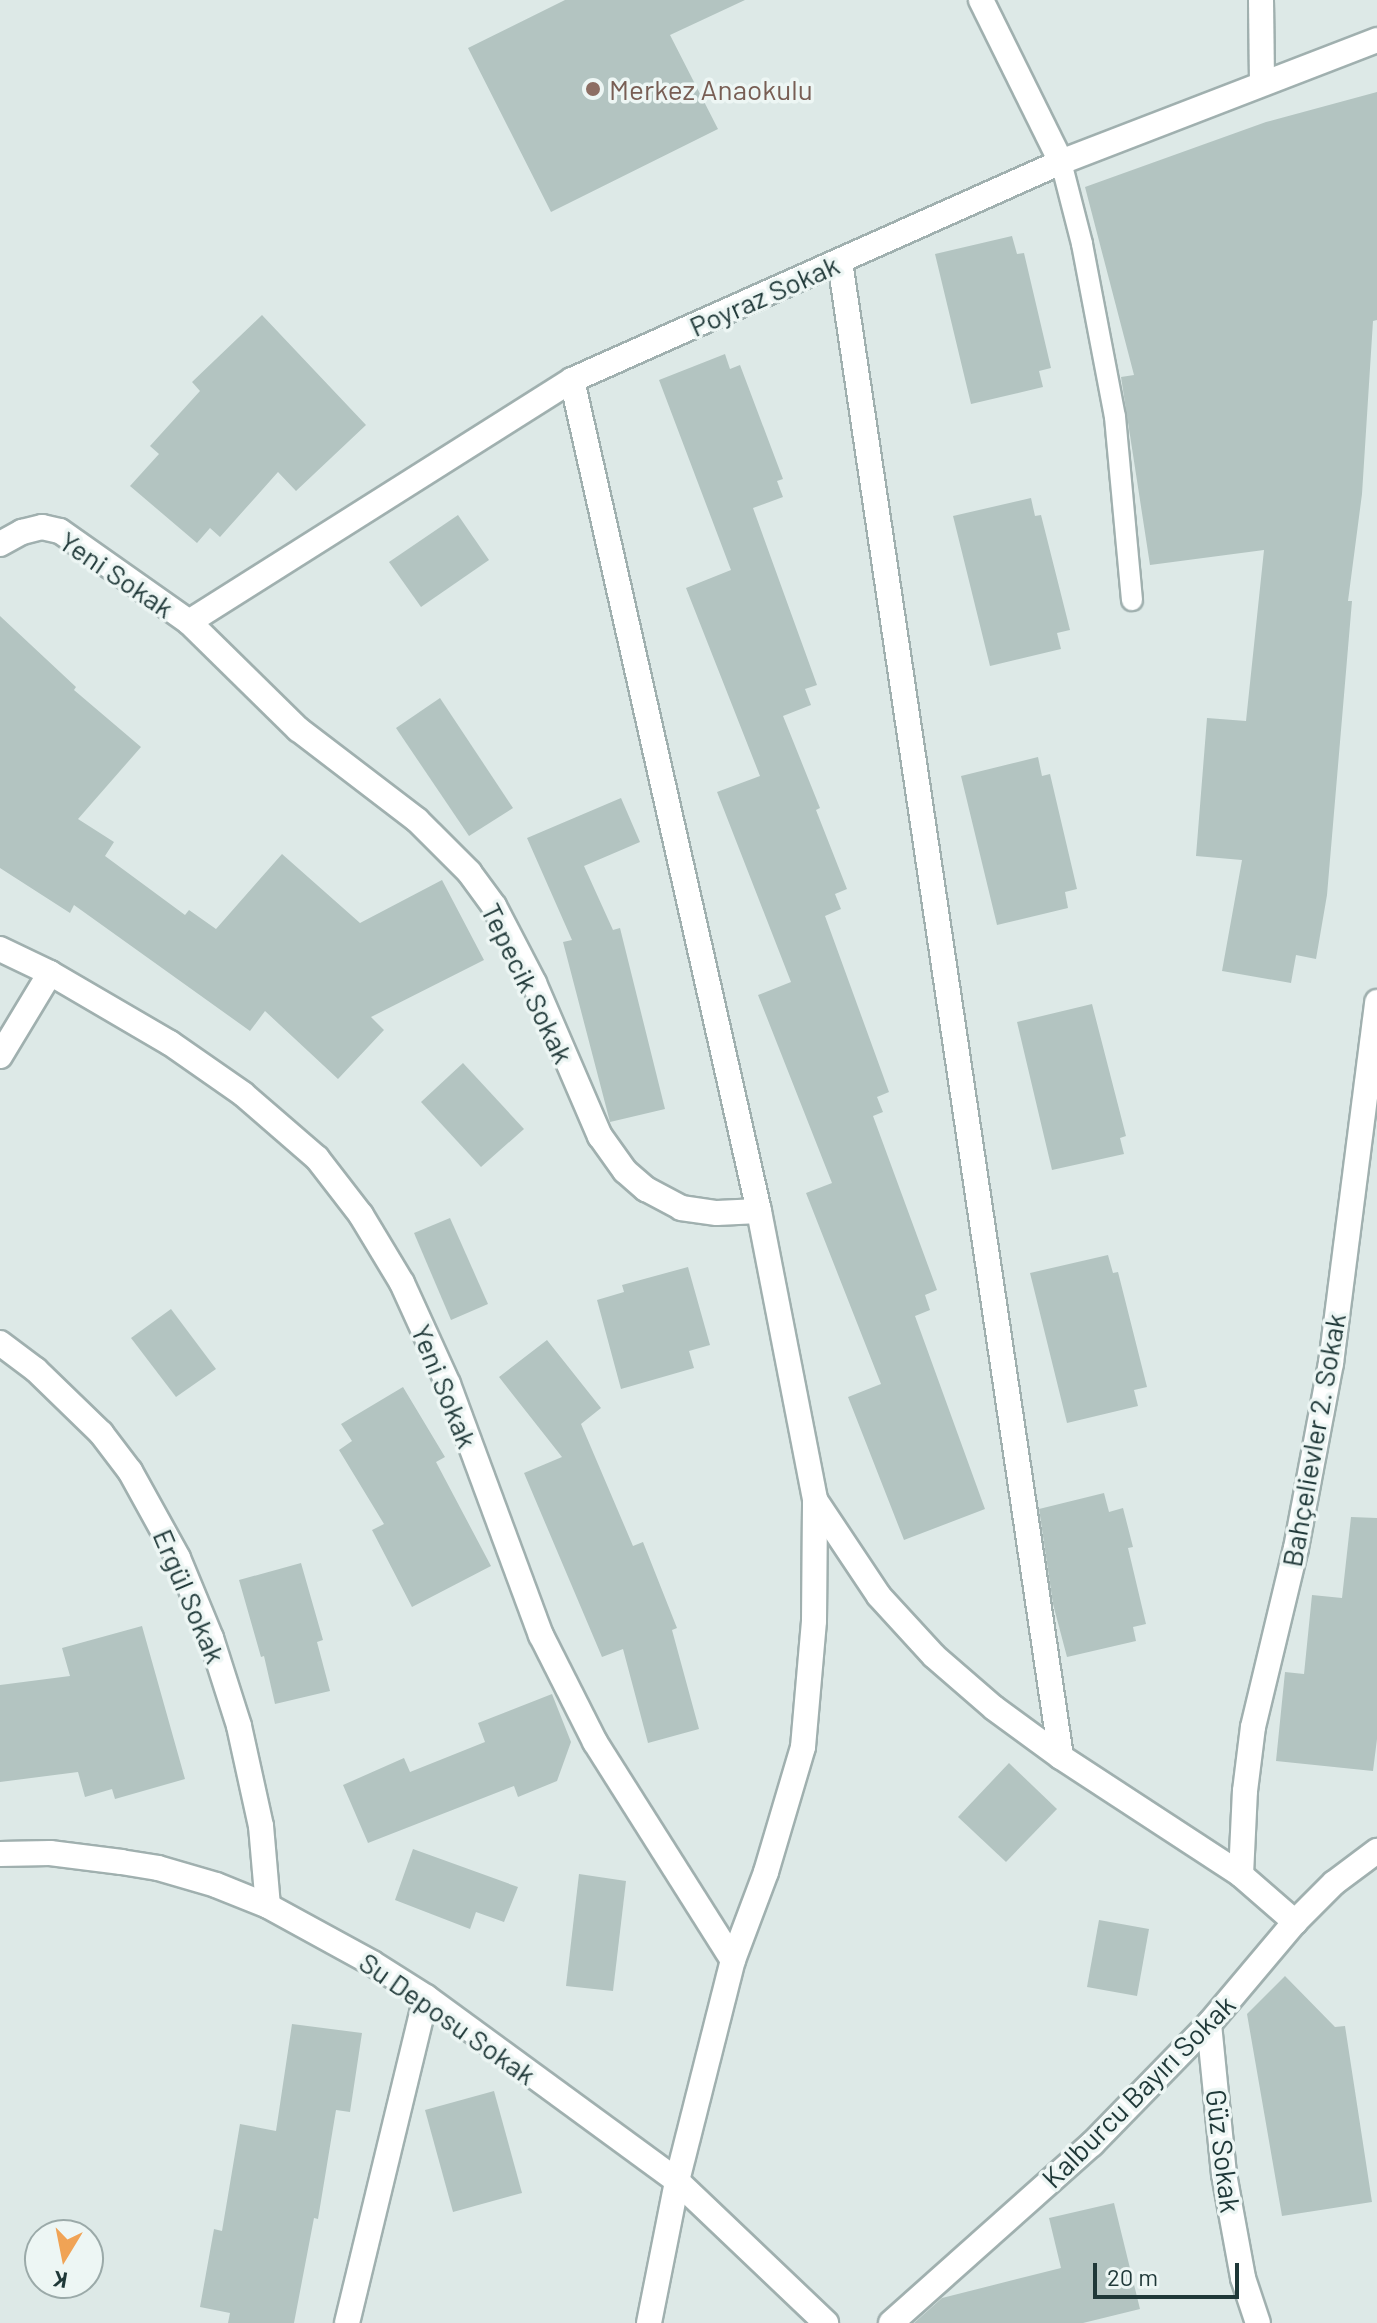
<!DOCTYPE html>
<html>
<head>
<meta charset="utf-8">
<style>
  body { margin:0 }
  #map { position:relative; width:1377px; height:2323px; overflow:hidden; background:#dde9e7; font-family:Barlow,sans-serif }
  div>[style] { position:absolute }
  .building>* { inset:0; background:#b3c4c1 }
  .roads { filter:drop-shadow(2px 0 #a0b0af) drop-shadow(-2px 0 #a0b0af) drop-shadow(0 2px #a0b0af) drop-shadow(0 -2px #a0b0af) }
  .lane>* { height:20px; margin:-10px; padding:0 10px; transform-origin:10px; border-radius:10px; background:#fff }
  .street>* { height:24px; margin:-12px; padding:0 12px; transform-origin:12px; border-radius:12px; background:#fff }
  .dots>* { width:22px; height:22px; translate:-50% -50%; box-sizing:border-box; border:4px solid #edf6f4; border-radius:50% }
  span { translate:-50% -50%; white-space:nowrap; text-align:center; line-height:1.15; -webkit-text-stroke:7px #edf6f4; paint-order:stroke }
  .education-label { font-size:28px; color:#785e54 }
  .left { translate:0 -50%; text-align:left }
  .street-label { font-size:28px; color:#1f3838 }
  .north { position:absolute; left:24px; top:2219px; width:80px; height:80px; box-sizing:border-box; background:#edf6f4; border:2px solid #9baaa9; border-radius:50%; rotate:190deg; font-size:22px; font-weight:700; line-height:32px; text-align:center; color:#1f3838 }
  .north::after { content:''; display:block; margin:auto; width:28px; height:36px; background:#f0a355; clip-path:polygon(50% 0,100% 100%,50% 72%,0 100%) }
  .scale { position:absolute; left:1093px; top:2263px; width:146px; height:36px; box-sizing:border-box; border:4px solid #1f3838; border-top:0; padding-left:10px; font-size:24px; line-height:28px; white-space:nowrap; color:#1f3838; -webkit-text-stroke:6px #edf6f4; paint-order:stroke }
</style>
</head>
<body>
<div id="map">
  <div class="building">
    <div style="clip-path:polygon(565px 0,745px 0,670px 35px,718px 129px,551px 212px,468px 48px)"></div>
    <div style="clip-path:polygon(1377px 92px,1377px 320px,1373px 321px,1362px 494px,1348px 601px,1352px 601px,1327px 895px,1316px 959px,1296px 955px,1291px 983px,1222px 971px,1242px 860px,1196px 856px,1207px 718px,1246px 721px,1264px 550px,1150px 565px,1121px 377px,1134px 375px,1085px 187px,1266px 122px)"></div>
    <div style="clip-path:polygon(1012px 236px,1017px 254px,1024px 253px,1051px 368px,1039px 371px,1043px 387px,971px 404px,935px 254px)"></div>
    <div style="clip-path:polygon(262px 315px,366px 425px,296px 491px,278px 472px,220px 537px,210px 528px,197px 543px,130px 486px,159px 454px,150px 446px,200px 391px,192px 382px)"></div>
    <div style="clip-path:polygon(725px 354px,730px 369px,740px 365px,783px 479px,777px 481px,783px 497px,753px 508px,817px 685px,805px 689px,811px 705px,783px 716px,820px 808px,816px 810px,847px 889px,835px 894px,841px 909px,825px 916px,889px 1092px,877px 1097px,883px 1112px,873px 1116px,937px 1290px,925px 1295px,930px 1310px,915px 1316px,985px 1509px,904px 1540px,848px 1397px,881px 1384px,806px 1193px,832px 1183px,758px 995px,791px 982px,717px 792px,760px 776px,686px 588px,731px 570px,659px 380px)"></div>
    <div style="clip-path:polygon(1031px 498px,1035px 516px,1041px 515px,1070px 630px,1057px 633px,1061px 649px,990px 666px,953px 516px)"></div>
    <div style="clip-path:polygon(458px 515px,489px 560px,421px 607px,389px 562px)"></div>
    <div style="clip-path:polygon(0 616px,76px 687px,74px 690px,141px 747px,78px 819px,114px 842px,105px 856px,185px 915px,189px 910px,216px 929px,282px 854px,360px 923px,442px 880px,484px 960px,371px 1017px,384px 1030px,338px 1079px,265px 1011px,250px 1031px,74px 905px,70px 913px,0 868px)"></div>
    <div style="clip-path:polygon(440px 698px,513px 808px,469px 836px,396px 728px)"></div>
    <div style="clip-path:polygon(1038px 757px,1042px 776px,1050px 774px,1077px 889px,1065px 892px,1068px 908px,997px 925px,961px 776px)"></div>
    <div style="clip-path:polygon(621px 798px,640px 842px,584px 866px,613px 930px,620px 928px,665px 1109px,610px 1122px,563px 942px,572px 940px,527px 838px)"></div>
    <div style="clip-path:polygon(1092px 1004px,1126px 1136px,1120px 1138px,1124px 1154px,1052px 1170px,1017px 1022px)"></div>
    <div style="clip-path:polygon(463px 1063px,524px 1129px,481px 1167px,421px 1102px)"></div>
    <div style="clip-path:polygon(450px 1218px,488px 1304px,451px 1320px,414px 1233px)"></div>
    <div style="clip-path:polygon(1108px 1255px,1113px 1273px,1118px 1272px,1147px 1387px,1134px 1390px,1138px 1406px,1067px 1423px,1030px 1273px)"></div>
    <div style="clip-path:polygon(688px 1267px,710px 1345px,689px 1351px,694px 1368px,621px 1389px,597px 1300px,624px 1292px,622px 1285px)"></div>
    <div style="clip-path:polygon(171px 1309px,216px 1369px,176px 1397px,131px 1338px)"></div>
    <div style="clip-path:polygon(547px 1340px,601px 1408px,581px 1424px,633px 1546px,643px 1542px,677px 1628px,672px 1630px,699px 1729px,648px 1743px,623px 1649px,602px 1657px,524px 1473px,562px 1457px,499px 1377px)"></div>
    <div style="clip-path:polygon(403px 1387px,445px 1457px,436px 1462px,491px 1566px,412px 1607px,372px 1530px,384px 1524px,339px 1450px,352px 1441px,341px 1424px)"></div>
    <div style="clip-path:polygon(1104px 1493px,1109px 1512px,1123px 1508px,1133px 1547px,1128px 1548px,1146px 1624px,1133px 1627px,1136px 1641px,1067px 1657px,1053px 1604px,1039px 1509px)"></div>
    <div style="clip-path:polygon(1351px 1517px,1377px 1518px,1377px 1739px,1373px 1771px,1276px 1761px,1285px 1672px,1304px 1674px,1312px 1595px,1342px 1598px)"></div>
    <div style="clip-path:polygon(301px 1563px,323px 1640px,317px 1642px,330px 1691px,275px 1704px,264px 1656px,261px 1657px,239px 1580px)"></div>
    <div style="clip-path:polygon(142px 1626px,185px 1779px,115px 1799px,112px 1789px,85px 1797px,78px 1772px,0 1782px,0 1685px,70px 1676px,62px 1648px)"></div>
    <div style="clip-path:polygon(552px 1694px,571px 1742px,557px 1781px,518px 1797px,514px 1786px,368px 1843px,343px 1785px,404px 1758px,410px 1772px,485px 1742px,478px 1723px)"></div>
    <div style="clip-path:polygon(1009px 1763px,1057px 1809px,1006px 1862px,958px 1817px)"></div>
    <div style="clip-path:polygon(413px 1849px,518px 1887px,504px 1922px,476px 1912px,470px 1929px,395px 1900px)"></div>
    <div style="clip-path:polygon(579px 1874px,626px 1881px,613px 1991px,566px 1986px)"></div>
    <div style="clip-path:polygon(1099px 1920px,1149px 1929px,1137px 1996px,1087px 1987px)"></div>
    <div style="clip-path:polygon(1285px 1976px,1335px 2027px,1345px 2026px,1372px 2202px,1282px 2216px,1247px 2014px)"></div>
    <div style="clip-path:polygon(292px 2024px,362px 2033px,350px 2112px,336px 2110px,318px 2219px,314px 2218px,294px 2323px,228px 2323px,230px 2313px,200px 2307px,214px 2229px,222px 2231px,240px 2124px,276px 2131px)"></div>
    <div style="clip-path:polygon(494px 2091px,522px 2193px,453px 2212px,425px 2110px)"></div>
    <div style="clip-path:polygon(1114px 2203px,1140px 2309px,1083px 2323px,914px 2323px,942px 2298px,1061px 2268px,1049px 2218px)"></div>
  </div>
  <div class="roads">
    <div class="lane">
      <div style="left:1061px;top:162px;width:85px;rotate:75.6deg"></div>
      <div style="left:1082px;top:244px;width:176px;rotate:79.2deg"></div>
      <div style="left:1115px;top:417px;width:184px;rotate:84.7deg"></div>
    </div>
    <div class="street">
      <div style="left:981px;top:0;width:181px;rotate:63.7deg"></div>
      <div style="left:1261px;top:0;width:82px;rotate:89.3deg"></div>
      <div style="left:840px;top:262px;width:1511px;rotate:81.59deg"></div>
      <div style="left:572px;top:380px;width:852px;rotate:77.32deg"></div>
      <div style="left:759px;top:1211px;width:294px;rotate:79deg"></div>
      <div style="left:815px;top:1500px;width:115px;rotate:56.3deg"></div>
      <div style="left:879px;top:1596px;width:81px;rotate:47.5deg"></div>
      <div style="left:934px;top:1656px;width:79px;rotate:40.9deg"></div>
      <div style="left:994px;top:1708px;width:83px;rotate:36.2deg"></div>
      <div style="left:1061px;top:1757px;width:215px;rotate:33.2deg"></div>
      <div style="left:1241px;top:1875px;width:72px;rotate:41deg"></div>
      <div style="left:0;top:544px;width:25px;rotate:-29deg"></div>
      <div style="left:22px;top:532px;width:21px;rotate:-14deg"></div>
      <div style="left:42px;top:527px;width:18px;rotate:13deg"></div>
      <div style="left:60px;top:531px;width:158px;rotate:35.2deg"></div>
      <div style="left:189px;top:622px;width:153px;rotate:44.5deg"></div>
      <div style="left:298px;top:729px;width:150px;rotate:37.4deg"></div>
      <div style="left:417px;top:820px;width:74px;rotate:45deg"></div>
      <div style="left:469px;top:872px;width:42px;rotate:53.7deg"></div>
      <div style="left:494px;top:906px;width:87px;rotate:62.5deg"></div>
      <div style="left:534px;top:983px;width:167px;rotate:66.7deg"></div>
      <div style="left:600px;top:1136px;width:43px;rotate:54.5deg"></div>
      <div style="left:625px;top:1171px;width:28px;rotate:41deg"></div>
      <div style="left:646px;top:1189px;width:40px;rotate:28deg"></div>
      <div style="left:681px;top:1208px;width:36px;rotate:8deg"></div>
      <div style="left:717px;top:1213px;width:42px;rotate:-2.7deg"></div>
      <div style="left:189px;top:622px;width:453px;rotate:-32.3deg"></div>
      <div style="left:572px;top:380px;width:535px;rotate:-24.03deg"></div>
      <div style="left:1061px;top:162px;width:339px;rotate:-21.1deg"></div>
      <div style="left:0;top:949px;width:55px;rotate:25.6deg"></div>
      <div style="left:50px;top:973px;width:139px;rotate:30.3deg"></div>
      <div style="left:170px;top:1043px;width:89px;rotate:34.9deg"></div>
      <div style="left:243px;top:1094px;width:98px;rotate:40.9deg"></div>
      <div style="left:317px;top:1158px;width:72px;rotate:52.3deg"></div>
      <div style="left:361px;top:1215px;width:79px;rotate:58.9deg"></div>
      <div style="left:402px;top:1283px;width:111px;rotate:65.5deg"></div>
      <div style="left:448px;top:1384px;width:268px;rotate:69.7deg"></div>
      <div style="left:541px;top:1635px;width:120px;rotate:63.2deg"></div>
      <div style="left:595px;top:1742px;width:258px;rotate:57.7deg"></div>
      <div style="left:0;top:1056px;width:97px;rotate:-58.9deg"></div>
      <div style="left:0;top:1343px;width:45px;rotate:36.9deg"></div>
      <div style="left:36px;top:1370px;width:91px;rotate:44.1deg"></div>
      <div style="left:101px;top:1433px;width:48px;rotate:52.7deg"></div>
      <div style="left:130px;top:1471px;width:99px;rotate:61.1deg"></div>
      <div style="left:178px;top:1558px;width:87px;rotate:67.6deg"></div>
      <div style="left:211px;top:1638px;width:92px;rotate:72.3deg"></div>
      <div style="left:239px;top:1726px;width:102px;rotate:77.6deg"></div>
      <div style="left:261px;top:1826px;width:80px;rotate:85deg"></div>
      <div style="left:0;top:1854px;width:50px;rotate:-1.1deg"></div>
      <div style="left:50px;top:1853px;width:72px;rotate:7.2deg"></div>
      <div style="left:121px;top:1862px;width:37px;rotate:9deg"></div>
      <div style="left:158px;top:1868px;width:60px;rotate:16.3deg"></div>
      <div style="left:216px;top:1885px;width:56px;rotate:22deg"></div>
      <div style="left:268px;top:1906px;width:119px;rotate:28.7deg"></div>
      <div style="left:372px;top:1963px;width:64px;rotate:32.2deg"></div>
      <div style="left:426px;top:1997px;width:311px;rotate:36.2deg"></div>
      <div style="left:677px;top:2181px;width:206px;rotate:43.6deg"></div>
      <div style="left:1241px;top:1875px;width:84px;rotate:-87.3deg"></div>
      <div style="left:1245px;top:1791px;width:64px;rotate:-82.9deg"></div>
      <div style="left:1253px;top:1727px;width:184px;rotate:-76.5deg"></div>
      <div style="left:1296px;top:1548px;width:188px;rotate:-79.3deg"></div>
      <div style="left:1331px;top:1363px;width:364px;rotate:-82.7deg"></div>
      <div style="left:1209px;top:2024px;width:151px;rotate:84.3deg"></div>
      <div style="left:1224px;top:2174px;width:106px;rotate:79.6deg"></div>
      <div style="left:1243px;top:2278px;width:47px;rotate:71.6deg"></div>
      <div style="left:347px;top:2323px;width:335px;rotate:-76.4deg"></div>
      <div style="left:649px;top:2323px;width:145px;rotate:-78.8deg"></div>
      <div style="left:677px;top:2181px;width:228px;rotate:-75.8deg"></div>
      <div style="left:733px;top:1960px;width:94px;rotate:-69.4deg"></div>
      <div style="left:766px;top:1872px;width:130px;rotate:-73.5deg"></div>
      <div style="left:803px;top:1747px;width:126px;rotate:-85deg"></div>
      <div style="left:814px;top:1621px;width:121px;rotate:-89.5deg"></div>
      <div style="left:891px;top:2323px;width:269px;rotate:-41.7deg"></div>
      <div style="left:1092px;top:2144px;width:168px;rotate:-45.7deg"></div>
      <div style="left:1209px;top:2024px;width:133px;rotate:-49.9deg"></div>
      <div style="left:1295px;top:1922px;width:55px;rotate:-45deg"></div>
      <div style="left:1334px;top:1883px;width:54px;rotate:-36.7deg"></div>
    </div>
  </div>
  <div class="dots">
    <div style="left:593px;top:89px;background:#8d6e63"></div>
  </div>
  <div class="education-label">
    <span class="left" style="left:609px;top:89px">Merkez Anaokulu</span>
  </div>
  <div class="street-label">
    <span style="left:764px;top:295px;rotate:-24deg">Poyraz Sokak</span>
    <span style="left:117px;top:574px;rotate:34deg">Yeni Sokak</span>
    <span style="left:528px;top:983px;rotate:64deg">Tepecik Sokak</span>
    <span style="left:445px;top:1386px;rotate:68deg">Yeni Sokak</span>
    <span style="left:1313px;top:1440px;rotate:-80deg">Bahçelievler 2. Sokak</span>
    <span style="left:190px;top:1596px;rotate:67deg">Ergül Sokak</span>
    <span style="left:448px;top:2018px;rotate:35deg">Su Deposu Sokak</span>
    <span style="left:1138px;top:2091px;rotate:-45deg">Kalburcu Bayırı Sokak</span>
    <span style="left:1224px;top:2151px;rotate:83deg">Güz Sokak</span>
  </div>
  <div class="north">K</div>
  <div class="scale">20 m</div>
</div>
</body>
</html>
